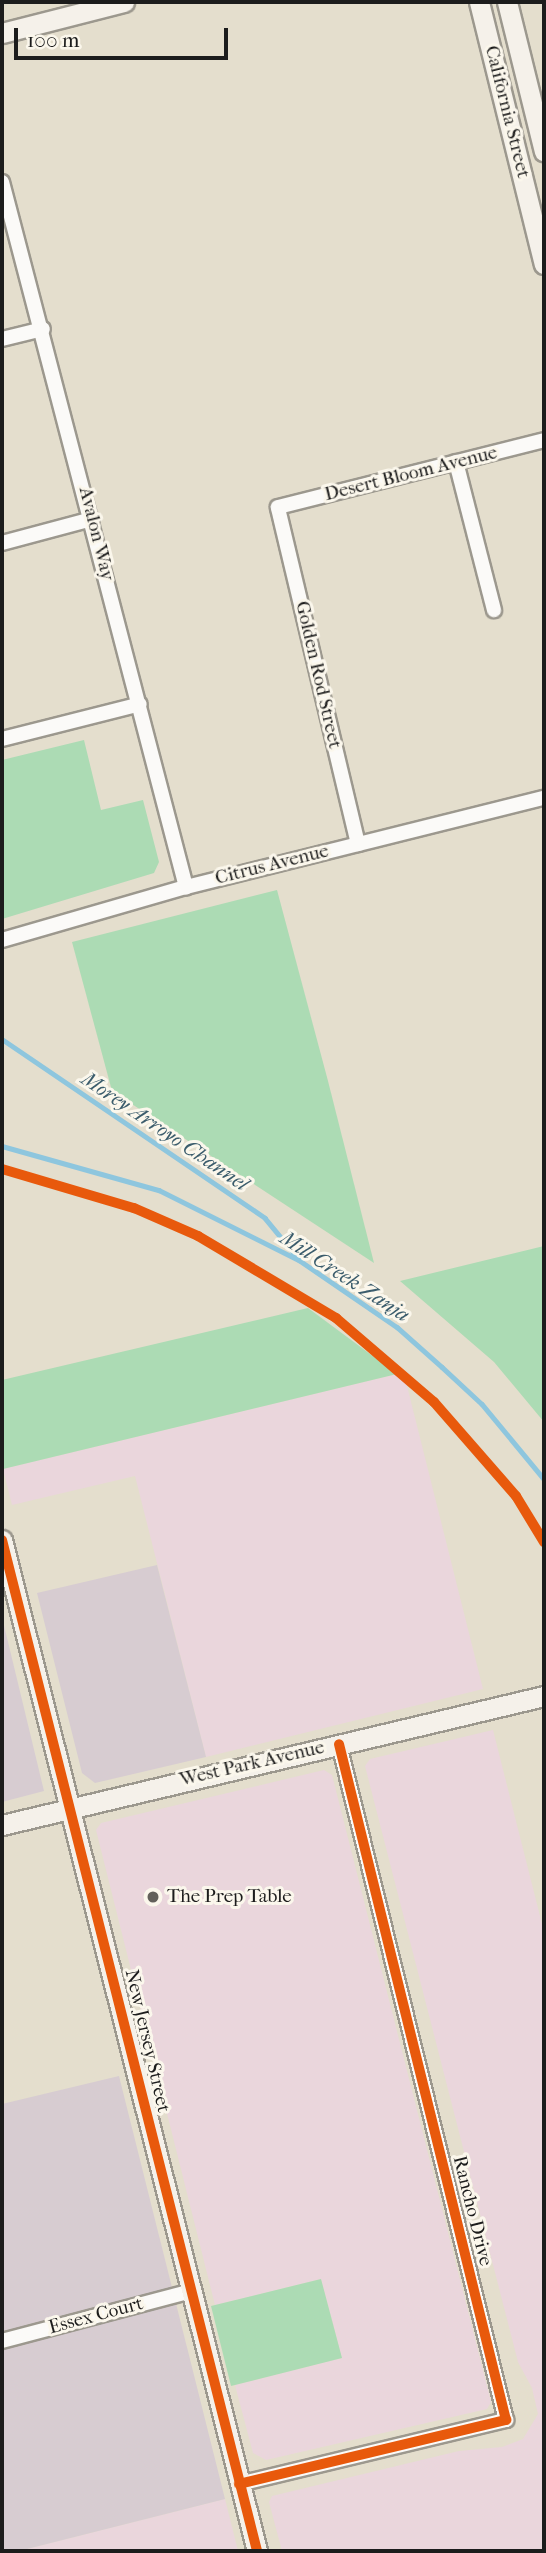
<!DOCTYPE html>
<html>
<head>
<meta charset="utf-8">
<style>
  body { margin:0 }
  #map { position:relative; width:546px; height:2553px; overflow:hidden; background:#e4decd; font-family:"IM FELL French Canon",serif }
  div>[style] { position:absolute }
  .built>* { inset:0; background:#ead6dc }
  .industrial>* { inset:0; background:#d7ccd1 }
  .green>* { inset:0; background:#acdbb4 }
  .stream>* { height:4.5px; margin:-2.25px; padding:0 2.25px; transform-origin:2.25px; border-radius:2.25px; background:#8ec6de }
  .roads { filter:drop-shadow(2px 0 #9c988e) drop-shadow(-2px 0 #9c988e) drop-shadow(0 2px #9c988e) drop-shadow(0 -2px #9c988e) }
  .street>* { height:14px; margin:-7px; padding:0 7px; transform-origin:7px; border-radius:7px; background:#fbfaf8 }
  .secondary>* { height:19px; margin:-9.5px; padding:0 9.5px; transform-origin:9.5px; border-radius:9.5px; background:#f5f1ea }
  .cycleway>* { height:10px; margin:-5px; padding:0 5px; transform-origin:5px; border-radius:5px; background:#e8590c }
  .dots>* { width:19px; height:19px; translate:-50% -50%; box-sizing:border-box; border:4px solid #fbf7ec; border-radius:50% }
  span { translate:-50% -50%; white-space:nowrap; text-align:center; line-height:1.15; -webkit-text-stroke:6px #fbf7ec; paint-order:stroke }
  .street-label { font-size:19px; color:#1c1c1c }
  .poi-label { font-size:19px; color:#1c1c1c }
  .left { translate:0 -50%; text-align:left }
  .water-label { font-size:21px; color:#3b5c6c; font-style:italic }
  .frame { position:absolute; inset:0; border:4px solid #1c1c1c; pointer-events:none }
  .scale { position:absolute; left:14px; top:28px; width:214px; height:32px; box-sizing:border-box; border:4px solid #1c1c1c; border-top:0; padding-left:9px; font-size:21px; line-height:24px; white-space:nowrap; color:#1c1c1c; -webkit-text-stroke:5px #fbf7ec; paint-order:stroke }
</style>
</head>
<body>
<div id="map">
  <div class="built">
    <div style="clip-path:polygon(397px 1374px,406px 1382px,483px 1689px,206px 1757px,135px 1476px,12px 1505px,3px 1469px)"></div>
    <div style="clip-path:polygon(493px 1730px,544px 1932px,544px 2551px,282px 2551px,269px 2502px,272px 2496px,459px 2451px,502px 2447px,523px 2439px,538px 2414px,532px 2388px,518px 2362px,365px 1766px,370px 1759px)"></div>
    <div style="clip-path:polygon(324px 1770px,332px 1775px,491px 2402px,487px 2409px,266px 2460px,253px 2453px,235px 2385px,342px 2358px,321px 2279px,215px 2305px,96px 1830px,101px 1823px)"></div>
    <div style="clip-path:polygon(225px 2499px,238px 2551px,19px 2551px)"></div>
  </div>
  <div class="industrial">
    <div style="clip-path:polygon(157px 1565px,206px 1757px,95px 1783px,82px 1773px,37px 1593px)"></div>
    <div style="clip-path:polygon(2px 1617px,44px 1791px,2px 1802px)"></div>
    <div style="clip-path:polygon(119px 2076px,225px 2499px,19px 2551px,2px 2551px,2px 2104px)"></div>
  </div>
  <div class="green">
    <div style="clip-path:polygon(84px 740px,101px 810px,143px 800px,159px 862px,154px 873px,2px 919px,2px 760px)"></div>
    <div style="clip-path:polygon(277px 890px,328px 1081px,374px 1263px,112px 1091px,72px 942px)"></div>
    <div style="clip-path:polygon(544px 1246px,544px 1422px,494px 1362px,400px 1281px)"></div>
    <div style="clip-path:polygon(308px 1308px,397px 1374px,3px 1469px,2px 1380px)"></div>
    <div style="clip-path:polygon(321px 2279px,342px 2358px,231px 2386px,211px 2306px)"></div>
  </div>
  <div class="stream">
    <div style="left:2px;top:1039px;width:318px;rotate:34.2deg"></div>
    <div style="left:265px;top:1218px;width:52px;rotate:50.5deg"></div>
    <div style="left:2px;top:1146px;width:163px;rotate:15.7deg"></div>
    <div style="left:159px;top:1190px;width:157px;rotate:26.6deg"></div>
    <div style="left:299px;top:1260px;width:119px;rotate:34.4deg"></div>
    <div style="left:397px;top:1327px;width:60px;rotate:41.6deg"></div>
    <div style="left:442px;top:1367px;width:54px;rotate:42.8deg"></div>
    <div style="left:482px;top:1404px;width:97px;rotate:50.4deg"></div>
  </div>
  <div class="roads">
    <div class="street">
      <div style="left:2px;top:182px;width:729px;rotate:75.37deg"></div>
      <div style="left:2px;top:339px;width:42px;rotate:-13.7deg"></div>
      <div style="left:456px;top:462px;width:153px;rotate:75.6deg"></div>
      <div style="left:2px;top:543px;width:93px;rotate:-14.9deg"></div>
      <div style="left:2px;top:739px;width:142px;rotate:-14.2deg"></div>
      <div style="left:358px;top:844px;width:346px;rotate:-103.4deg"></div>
      <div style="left:278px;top:507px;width:274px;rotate:-14.1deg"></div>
      <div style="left:2px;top:940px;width:191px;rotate:-16.1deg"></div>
      <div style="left:186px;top:887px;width:369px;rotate:-14deg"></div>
      <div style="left:2px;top:2341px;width:196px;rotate:-14.8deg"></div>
      <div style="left:239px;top:2484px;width:275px;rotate:-13.5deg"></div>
      <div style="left:506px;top:2420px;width:696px;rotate:-103.88deg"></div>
    </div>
    <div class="secondary">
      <div style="left:479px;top:2px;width:270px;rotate:76.1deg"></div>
      <div style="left:507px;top:2px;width:154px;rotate:76.1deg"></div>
      <div style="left:2px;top:33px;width:126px;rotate:-14.3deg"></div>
      <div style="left:2px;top:1540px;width:1043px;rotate:75.84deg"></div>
      <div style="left:2px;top:1825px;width:557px;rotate:-13.39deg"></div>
    </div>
  </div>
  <div class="cycleway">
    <div style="left:2px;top:1169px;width:138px;rotate:16.5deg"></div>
    <div style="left:134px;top:1208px;width:70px;rotate:23.6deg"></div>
    <div style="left:198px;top:1236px;width:161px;rotate:30.7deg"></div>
    <div style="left:336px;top:1318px;width:129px;rotate:40.6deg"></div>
    <div style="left:434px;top:1402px;width:125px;rotate:48.9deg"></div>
    <div style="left:516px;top:1496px;width:54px;rotate:58.7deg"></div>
    <div style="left:2px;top:1540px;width:1043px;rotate:75.84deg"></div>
    <div style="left:239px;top:2484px;width:275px;rotate:-13.5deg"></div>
    <div style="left:506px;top:2420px;width:696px;rotate:-103.88deg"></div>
  </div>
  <div class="dots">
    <div style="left:153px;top:1897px;background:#62605a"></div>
  </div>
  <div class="street-label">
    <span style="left:507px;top:112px;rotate:76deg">California Street</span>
    <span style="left:411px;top:474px;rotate:-14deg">Desert Bloom Avenue</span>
    <span style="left:96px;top:534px;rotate:76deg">Avalon Way</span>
    <span style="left:318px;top:675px;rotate:77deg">Golden Rod Street</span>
    <span style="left:272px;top:865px;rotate:-14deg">Citrus Avenue</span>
    <span style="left:252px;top:1764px;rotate:-13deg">West Park Avenue</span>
    <span style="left:147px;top:2041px;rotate:77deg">New Jersey Street</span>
    <span style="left:472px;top:2211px;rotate:76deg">Rancho Drive</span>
    <span style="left:96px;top:2316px;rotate:-15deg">Essex Court</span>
  </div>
  <div class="poi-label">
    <span class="left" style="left:167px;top:1897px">The Prep Table</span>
  </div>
  <div class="water-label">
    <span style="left:165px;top:1131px;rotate:34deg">Morey Arroyo Channel</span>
    <span style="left:345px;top:1276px;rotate:33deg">Mill Creek Zanja</span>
  </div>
  <div class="frame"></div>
  <div class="scale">100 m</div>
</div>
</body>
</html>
